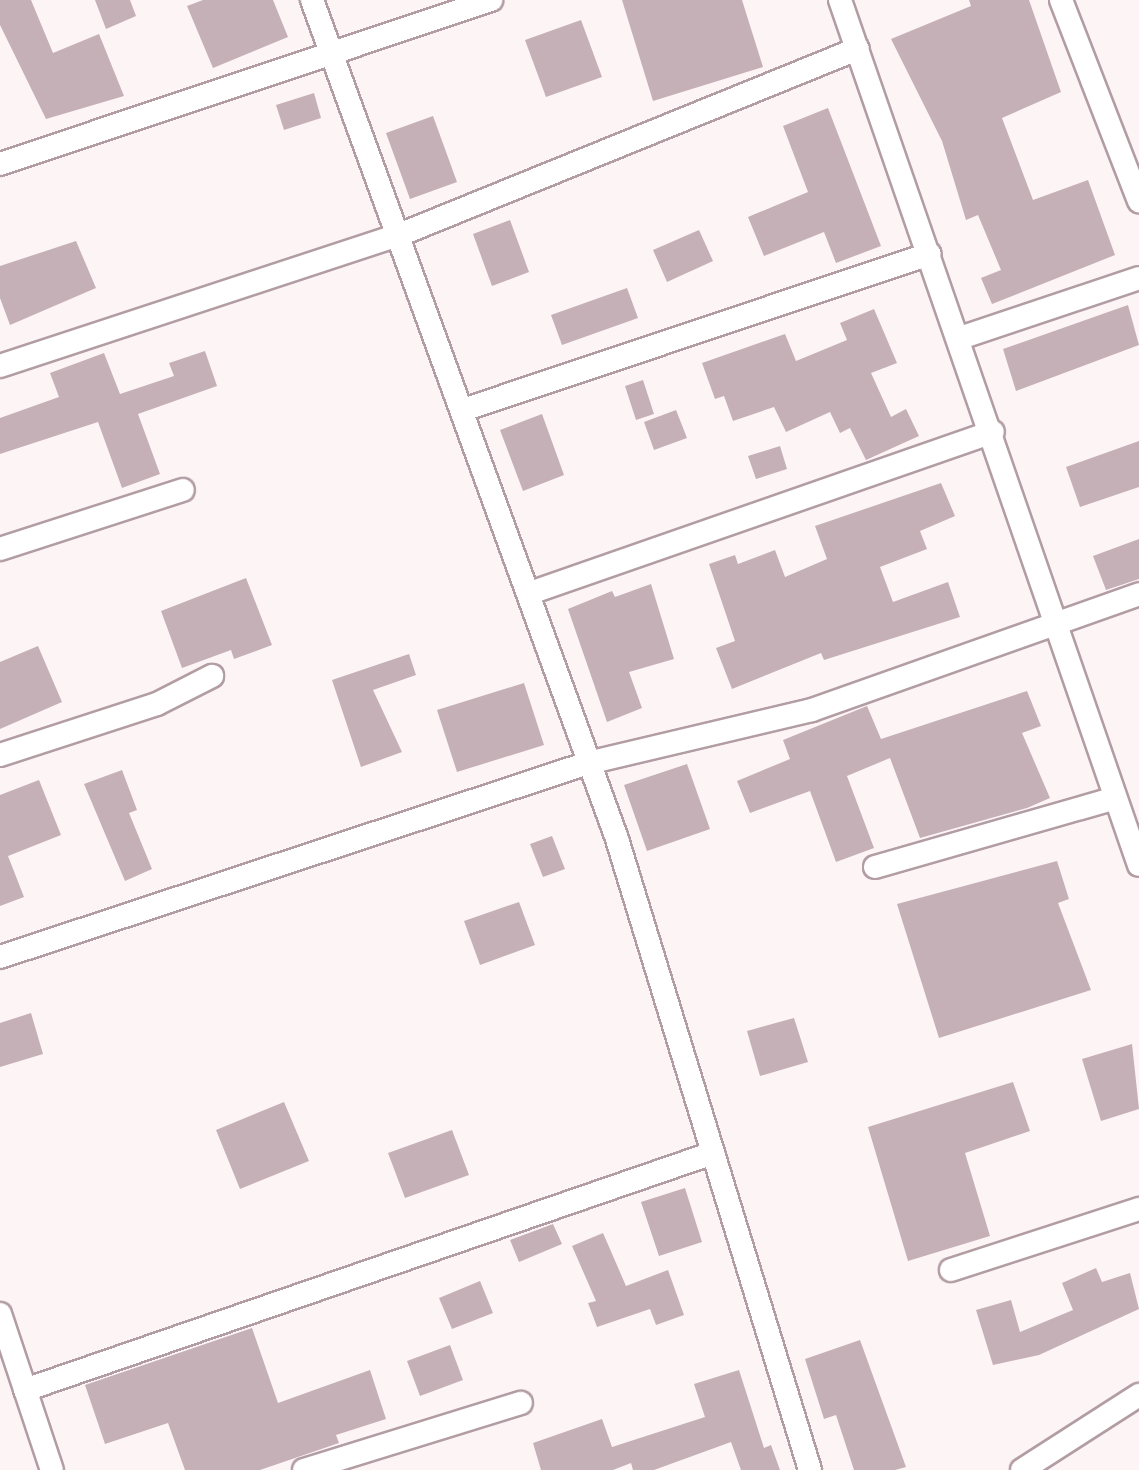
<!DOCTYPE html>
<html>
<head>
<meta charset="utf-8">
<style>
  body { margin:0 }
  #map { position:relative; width:1139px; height:1470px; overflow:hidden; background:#fdf4f6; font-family:Roboto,sans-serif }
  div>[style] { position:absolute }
  .building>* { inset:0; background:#c6b0b7 }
  .roads { filter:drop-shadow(2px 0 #b29da4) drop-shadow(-2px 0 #b29da4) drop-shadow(0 2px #b29da4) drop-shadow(0 -2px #b29da4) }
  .street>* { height:22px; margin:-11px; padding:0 11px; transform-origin:11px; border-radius:11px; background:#fff }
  span { translate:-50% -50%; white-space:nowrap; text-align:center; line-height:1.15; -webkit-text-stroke:10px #fdf4f6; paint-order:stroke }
</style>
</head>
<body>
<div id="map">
  <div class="building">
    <div style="clip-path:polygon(0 0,31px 0,53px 53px,99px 34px,124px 96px,46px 119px,0 25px)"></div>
    <div style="clip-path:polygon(95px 0,130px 0,136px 16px,106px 29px)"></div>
    <div style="clip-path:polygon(203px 0,273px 0,288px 37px,213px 68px,187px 6px)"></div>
    <div style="clip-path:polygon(622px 0,742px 0,763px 67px,653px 101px)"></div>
    <div style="clip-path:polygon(969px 0,1029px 0,1061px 92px,1002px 118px,1033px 200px,1088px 180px,1115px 255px,992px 304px,981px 278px,1001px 270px,978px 215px,966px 220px,942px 141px,891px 39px,971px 6px)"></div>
    <div style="clip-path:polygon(581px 20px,602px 77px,546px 97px,525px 40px)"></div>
    <div style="clip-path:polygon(314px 93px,321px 118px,284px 130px,276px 105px)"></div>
    <div style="clip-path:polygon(828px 108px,881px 246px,836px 263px,824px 232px,764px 256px,748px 217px,808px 192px,783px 126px)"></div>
    <div style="clip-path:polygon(433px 116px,457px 182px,410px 199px,386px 133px)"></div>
    <div style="clip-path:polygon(510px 220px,529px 272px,492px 286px,473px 234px)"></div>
    <div style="clip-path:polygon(699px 230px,713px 261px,667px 282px,653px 250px)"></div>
    <div style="clip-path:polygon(76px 241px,96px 288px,10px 325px,0 298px,0 266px)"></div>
    <div style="clip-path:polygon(627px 288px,638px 318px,562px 345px,551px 315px)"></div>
    <div style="clip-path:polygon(1128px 305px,1139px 345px,1016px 391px,1003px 349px)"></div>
    <div style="clip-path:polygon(874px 309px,897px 363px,871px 373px,891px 417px,906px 409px,919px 436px,866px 460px,850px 428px,840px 433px,830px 412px,786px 432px,774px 407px,733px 421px,724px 396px,715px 399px,702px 363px,785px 334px,796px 361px,847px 340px,840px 323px)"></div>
    <div style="clip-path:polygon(205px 351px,217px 386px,138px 414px,160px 474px,122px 488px,98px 422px,0 454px,0 418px,59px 397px,50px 373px,104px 353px,120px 394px,174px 376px,169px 363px)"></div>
    <div style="clip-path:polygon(643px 380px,654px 414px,636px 420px,625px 386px)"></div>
    <div style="clip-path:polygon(676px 410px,687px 438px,654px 450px,644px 422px)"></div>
    <div style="clip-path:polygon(542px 414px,564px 475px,523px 491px,500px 430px)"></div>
    <div style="clip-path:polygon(1139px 441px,1139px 487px,1080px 507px,1066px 467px)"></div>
    <div style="clip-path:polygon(780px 446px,787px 469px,756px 479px,748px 456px)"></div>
    <div style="clip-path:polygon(941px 483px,955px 516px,920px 531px,927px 549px,880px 567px,893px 602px,948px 582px,960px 617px,824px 660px,821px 653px,732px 689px,716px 648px,735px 641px,709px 564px,735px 555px,738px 564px,775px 550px,785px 577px,827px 559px,815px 526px)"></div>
    <div style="clip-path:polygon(1139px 539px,1139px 579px,1106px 590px,1093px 556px)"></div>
    <div style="clip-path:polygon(246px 578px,272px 645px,234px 659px,231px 650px,182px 668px,161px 611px)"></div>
    <div style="clip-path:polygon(651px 584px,674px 659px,629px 672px,642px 708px,607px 722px,568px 609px,612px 591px,615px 597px)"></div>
    <div style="clip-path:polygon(38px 646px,62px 702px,0 729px,0 662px)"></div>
    <div style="clip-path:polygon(409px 654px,416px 675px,373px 690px,402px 752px,361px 767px,332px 680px)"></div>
    <div style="clip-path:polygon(524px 683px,544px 745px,457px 772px,437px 710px)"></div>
    <div style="clip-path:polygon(1027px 691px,1041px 726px,1022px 733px,1050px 798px,1027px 808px,920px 838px,890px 758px,847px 776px,874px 848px,836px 862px,810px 791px,750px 813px,737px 781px,790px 759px,783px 740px,867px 706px,881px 739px)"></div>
    <div style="clip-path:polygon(687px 764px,710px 829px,647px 851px,624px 785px)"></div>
    <div style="clip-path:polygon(122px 770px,137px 810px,129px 813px,152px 869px,125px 881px,84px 784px)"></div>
    <div style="clip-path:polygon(39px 780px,61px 835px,8px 856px,24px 897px,0 906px,0 795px)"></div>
    <div style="clip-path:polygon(552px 836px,565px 869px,543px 877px,530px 844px)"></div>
    <div style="clip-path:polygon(1057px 861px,1069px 899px,1058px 903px,1091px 990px,939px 1038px,897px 904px)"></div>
    <div style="clip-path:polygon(519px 902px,535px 945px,480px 965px,464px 921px)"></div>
    <div style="clip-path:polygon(31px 1013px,43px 1054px,0 1067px,0 1023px)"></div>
    <div style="clip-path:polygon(794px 1018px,808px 1062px,760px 1076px,747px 1031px)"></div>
    <div style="clip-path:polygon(1132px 1044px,1139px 1109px,1101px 1121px,1082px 1059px)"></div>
    <div style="clip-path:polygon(1013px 1082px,1030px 1131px,965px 1153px,990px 1236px,908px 1261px,868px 1127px)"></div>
    <div style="clip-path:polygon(284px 1102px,309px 1161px,240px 1189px,216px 1130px)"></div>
    <div style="clip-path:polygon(452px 1130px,469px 1175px,405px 1198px,388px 1153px)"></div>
    <div style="clip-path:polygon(685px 1188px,702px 1242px,659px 1256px,641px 1202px)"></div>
    <div style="clip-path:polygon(553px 1224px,562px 1244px,519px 1262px,510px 1240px)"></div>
    <div style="clip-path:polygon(603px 1233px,626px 1286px,668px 1270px,684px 1315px,656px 1325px,650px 1309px,597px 1327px,588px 1303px,596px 1301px,572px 1246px)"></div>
    <div style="clip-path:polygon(1096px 1268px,1102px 1282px,1130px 1273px,1139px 1309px,1039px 1355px,993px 1365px,976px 1310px,1011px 1300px,1020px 1332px,1073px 1310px,1062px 1283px)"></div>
    <div style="clip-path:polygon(480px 1281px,493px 1313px,452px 1329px,439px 1298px)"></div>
    <div style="clip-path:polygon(252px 1328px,278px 1403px,370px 1370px,386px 1419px,336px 1435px,339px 1443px,260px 1470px,185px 1470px,168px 1423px,105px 1444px,85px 1385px)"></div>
    <div style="clip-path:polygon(860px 1340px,906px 1467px,895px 1470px,854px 1470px,836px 1415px,824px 1419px,805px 1359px)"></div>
    <div style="clip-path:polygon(450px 1345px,463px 1380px,420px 1396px,407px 1361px)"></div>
    <div style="clip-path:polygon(739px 1370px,764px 1448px,771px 1445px,780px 1470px,741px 1470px,731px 1442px,654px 1470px,633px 1470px,631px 1463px,613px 1470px,541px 1470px,533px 1443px,602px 1419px,612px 1447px,705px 1417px,694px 1384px)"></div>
  </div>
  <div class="roads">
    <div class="street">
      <div style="left:312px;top:0;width:893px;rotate:70.02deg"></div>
      <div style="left:617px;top:839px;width:660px;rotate:72.99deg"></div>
      <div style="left:840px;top:0;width:915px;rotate:70.93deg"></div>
      <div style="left:1061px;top:0;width:216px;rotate:68.8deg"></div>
      <div style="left:0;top:164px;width:518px;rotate:-18.47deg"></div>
      <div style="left:960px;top:338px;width:189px;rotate:-18.5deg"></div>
      <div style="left:0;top:366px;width:420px;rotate:-18.2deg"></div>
      <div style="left:399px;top:235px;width:495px;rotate:-22.1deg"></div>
      <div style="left:463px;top:410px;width:492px;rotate:-18.5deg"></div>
      <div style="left:0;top:549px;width:192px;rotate:-17.9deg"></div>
      <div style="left:530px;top:593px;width:490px;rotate:-19.2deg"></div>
      <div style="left:0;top:755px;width:165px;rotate:-18deg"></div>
      <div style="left:157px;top:704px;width:62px;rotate:-27deg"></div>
      <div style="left:875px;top:867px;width:250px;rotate:-16deg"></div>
      <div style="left:0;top:957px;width:619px;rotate:-18.26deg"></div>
      <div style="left:588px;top:763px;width:230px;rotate:-13.3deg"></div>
      <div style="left:812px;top:710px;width:347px;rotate:-19.5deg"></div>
      <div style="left:951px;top:1270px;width:198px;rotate:-18deg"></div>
      <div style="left:0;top:1314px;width:164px;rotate:71.6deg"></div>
      <div style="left:25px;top:1390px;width:728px;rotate:-19.01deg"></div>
      <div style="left:304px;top:1470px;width:227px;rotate:-17.2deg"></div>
      <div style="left:1022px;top:1470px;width:139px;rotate:-32.7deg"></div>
    </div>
  </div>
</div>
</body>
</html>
